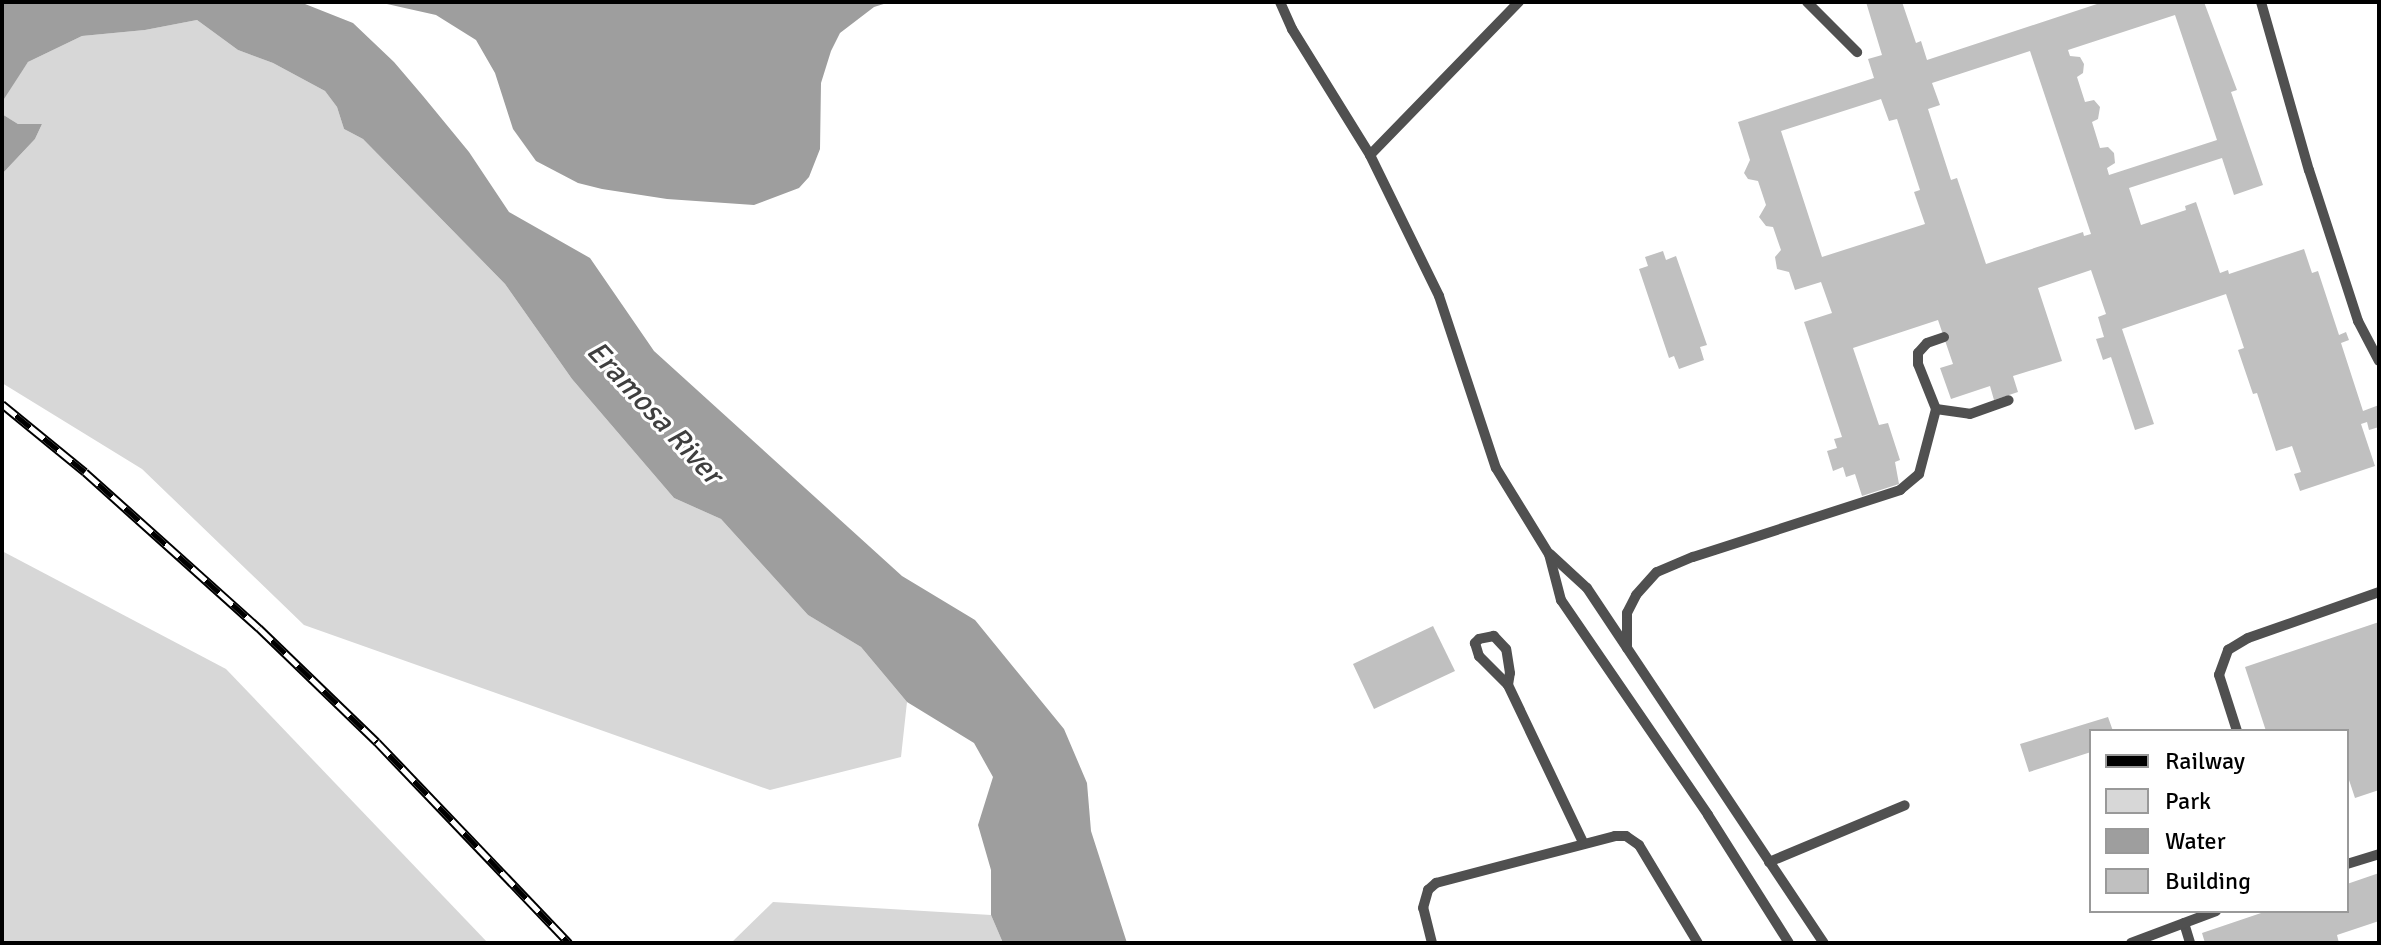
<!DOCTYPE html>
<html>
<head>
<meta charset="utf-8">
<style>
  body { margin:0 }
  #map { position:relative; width:2381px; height:945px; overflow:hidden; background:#fff; font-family:Signika,sans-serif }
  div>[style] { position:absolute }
  .green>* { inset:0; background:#d7d7d7 }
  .water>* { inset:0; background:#9e9e9e }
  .building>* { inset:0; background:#c0c0c0 }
  .lane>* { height:10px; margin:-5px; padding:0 5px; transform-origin:5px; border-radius:5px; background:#505050 }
  .rail>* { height:9px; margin-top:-4.5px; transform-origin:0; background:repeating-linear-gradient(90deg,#fff 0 18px,#000 0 36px); box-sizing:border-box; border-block:2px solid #000 }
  span { translate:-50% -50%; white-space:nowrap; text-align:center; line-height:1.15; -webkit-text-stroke:6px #fff; paint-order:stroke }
  .water-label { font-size:30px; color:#3f3f3f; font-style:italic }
  .frame { position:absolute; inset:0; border:4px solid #000; pointer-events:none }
  .legend { position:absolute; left:2089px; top:729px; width:260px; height:184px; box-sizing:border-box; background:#fff; border:2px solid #999; margin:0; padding:10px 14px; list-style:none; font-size:24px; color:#000 }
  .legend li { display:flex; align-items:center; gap:16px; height:40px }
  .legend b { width:40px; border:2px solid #999 }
</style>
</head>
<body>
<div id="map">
  <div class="green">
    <div style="clip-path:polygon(197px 20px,238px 50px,273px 63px,325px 91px,337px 107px,344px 129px,363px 139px,505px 284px,572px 379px,674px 498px,721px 519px,808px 615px,861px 647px,907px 702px,901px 757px,770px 790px,304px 625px,142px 469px,2px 383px,2px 174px,35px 139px,42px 124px,18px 124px,2px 114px,3px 97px,28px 62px,82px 36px,145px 30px)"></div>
    <div style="clip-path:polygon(2px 551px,226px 669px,488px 943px,2px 943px)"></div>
    <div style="clip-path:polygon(773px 902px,991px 915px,1003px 943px,731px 943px)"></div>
  </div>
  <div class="water">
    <div style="clip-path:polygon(2px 2px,300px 2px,353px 23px,394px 62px,423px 96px,469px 152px,509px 212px,590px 258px,654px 351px,902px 576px,975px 620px,1064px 729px,1087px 783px,1091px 831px,1127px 943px,1003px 943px,991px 915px,991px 870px,978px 825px,993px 777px,974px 743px,907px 702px,861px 647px,808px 615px,721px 519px,674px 498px,572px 379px,505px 284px,363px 139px,344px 129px,337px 107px,325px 91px,273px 63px,238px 50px,197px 20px,145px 30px,82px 36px,28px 62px,2px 102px)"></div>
    <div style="clip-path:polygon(378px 2px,890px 2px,874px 7px,840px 33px,831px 51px,821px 83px,820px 149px,809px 177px,799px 188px,754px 205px,667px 199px,602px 189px,578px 183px,536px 161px,513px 129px,495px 73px,476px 40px,436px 15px)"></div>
    <div style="clip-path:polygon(2px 114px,18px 124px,42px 124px,35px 139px,2px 174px)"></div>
  </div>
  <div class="building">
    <div style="clip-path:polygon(evenodd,1866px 2px,1902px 2px,1916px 43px,1921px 41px,1927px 60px,2103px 2px,2204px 2px,2237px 90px,2231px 92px,2263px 185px,2234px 195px,2222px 158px,2129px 188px,2141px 225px,2186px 210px,2185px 206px,2196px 202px,2220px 273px,2228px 270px,2229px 274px,2304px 249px,2312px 273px,2318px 271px,2339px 335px,2346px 332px,2349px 340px,2341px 343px,2363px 411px,2379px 405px,2379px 427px,2369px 430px,2367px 422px,2361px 424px,2375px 466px,2300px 491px,2294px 474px,2301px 472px,2292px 446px,2276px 451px,2257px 393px,2253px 394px,2238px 350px,2244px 348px,2226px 294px,2122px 329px,2154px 424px,2135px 430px,2111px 357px,2103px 360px,2096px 339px,2104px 337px,2098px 317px,2106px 314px,2091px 270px,2038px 288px,2062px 361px,2013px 376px,2018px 392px,1994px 400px,1990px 386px,1951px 399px,1940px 368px,1953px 364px,1938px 320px,1853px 348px,1879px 425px,1888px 423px,1900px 460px,1895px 462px,1899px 484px,1862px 496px,1855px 474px,1846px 477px,1843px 467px,1833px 471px,1827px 451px,1837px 448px,1834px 439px,1842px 437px,1804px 322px,1832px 313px,1821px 282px,1795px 290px,1789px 272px,1777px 269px,1775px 257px,1781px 250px,1773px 227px,1766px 226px,1759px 217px,1766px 205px,1758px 181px,1748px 179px,1744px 173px,1750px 160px,1738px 122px,1874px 78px,1868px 59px,1882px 55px,1866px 2px,2175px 15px,2217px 140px,2109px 175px,2107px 168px,2115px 163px,2114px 153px,2108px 147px,2100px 148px,2092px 122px,2098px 119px,2100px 107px,2094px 100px,2085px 102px,2077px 77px,2083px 73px,2084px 64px,2080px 57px,2070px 56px,2068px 50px,2175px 15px,1866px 2px,2030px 51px,2091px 234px,2084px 236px,2083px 232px,1986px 264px,1957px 178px,1951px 180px,1928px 109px,1940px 105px,1932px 83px,2030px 51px,1866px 2px,1881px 99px,1889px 121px,1897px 119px,1920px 190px,1914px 192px,1925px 224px,1822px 257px,1781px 131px,1881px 99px)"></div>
    <div style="clip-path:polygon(1663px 251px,1666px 260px,1676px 256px,1707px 345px,1700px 347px,1704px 360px,1679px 369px,1674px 356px,1669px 358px,1639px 269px,1648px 266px,1645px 257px)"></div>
    <div style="clip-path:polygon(2379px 622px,2379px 790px,2355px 798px,2347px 774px,2347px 731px,2266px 731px,2245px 667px)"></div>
    <div style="clip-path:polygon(1433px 626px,1455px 671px,1374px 709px,1353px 664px)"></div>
    <div style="clip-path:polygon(2108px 717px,2113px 731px,2091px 731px,2091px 752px,2029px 772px,2020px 744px)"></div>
    <div style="clip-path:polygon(2379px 873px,2379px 921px,2337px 935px,2339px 943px,2205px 943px,2202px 933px,2267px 911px,2347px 911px,2347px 884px)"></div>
  </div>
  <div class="lane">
    <div style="left:1280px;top:2px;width:30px;rotate:66deg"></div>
    <div style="left:1292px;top:29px;width:148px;rotate:58.2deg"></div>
    <div style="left:1370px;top:155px;width:157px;rotate:63.9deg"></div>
    <div style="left:1439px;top:296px;width:181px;rotate:71.7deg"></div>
    <div style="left:1496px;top:468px;width:101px;rotate:58.4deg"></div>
    <div style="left:1549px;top:554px;width:48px;rotate:75.4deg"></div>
    <div style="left:1561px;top:600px;width:260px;rotate:55.6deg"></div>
    <div style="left:1708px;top:815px;width:151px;rotate:57.7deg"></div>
    <div style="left:1807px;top:2px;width:71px;rotate:45deg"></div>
    <div style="left:2261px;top:2px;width:175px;rotate:74.1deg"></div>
    <div style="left:2309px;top:170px;width:159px;rotate:72deg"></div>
    <div style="left:2358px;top:321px;width:45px;rotate:62.3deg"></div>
    <div style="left:1370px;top:155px;width:214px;rotate:-45.8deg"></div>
    <div style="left:1936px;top:409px;width:34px;rotate:8deg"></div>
    <div style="left:1970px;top:414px;width:41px;rotate:-19.7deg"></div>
    <div style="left:1550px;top:554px;width:50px;rotate:42.6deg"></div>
    <div style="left:1587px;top:588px;width:427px;rotate:56.3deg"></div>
    <div style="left:1627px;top:648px;width:35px;rotate:-90deg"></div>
    <div style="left:1627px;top:613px;width:20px;rotate:-63deg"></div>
    <div style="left:1636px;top:595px;width:31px;rotate:-48deg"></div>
    <div style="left:1657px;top:572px;width:39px;rotate:-23deg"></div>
    <div style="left:1693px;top:557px;width:218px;rotate:-17.9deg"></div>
    <div style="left:1900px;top:490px;width:25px;rotate:-40deg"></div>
    <div style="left:1919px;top:474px;width:67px;rotate:-75.3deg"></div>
    <div style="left:1936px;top:409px;width:48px;rotate:-111.8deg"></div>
    <div style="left:1918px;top:364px;width:11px;rotate:-90deg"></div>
    <div style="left:1918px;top:353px;width:13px;rotate:-48deg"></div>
    <div style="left:1927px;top:343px;width:18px;rotate:-19deg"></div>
    <div style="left:1508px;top:685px;width:12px;rotate:-81deg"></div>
    <div style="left:1510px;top:673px;width:24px;rotate:-99deg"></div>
    <div style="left:1506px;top:649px;width:18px;rotate:-133deg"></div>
    <div style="left:1494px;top:636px;width:15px;rotate:169deg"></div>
    <div style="left:1479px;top:639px;width:6px;rotate:135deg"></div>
    <div style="left:1475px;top:643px;width:14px;rotate:73deg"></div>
    <div style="left:1479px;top:656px;width:41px;rotate:45deg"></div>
    <div style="left:1508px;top:685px;width:176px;rotate:64.5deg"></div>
    <div style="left:2237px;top:731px;width:59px;rotate:-107.8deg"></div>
    <div style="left:2219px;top:675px;width:27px;rotate:-70deg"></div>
    <div style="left:2228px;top:650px;width:23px;rotate:-31deg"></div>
    <div style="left:2248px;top:638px;width:139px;rotate:-19.3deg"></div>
    <div style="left:1769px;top:862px;width:147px;rotate:-22.7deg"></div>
    <div style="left:2347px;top:864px;width:34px;rotate:-17deg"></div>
    <div style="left:2184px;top:923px;width:21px;rotate:73deg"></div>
    <div style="left:1432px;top:943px;width:36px;rotate:-104deg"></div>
    <div style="left:1423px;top:908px;width:19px;rotate:-74deg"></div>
    <div style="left:1428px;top:890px;width:11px;rotate:-41deg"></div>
    <div style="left:1436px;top:883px;width:185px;rotate:-14.7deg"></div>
    <div style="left:1615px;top:836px;width:11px"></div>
    <div style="left:1626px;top:836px;width:16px;rotate:35deg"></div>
    <div style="left:1639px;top:845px;width:114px;rotate:59deg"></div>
    <div style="left:2131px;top:943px;width:91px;rotate:-20.6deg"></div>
  </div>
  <div class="rail">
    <div style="left:2px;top:404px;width:107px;rotate:39.3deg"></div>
    <div style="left:85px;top:472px;width:234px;rotate:41.9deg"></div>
    <div style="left:259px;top:628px;width:164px;rotate:44deg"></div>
    <div style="left:377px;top:742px;width:278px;rotate:46.3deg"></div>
  </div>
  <div class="water-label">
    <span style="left:654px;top:413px;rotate:47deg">Eramosa River</span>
  </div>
  <div class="frame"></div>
  <ul class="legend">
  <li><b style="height:10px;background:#000"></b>Railway</li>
  <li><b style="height:22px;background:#d7d7d7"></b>Park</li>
  <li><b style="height:22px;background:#9e9e9e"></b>Water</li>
  <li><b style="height:22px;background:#c0c0c0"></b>Building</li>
  </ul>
</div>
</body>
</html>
